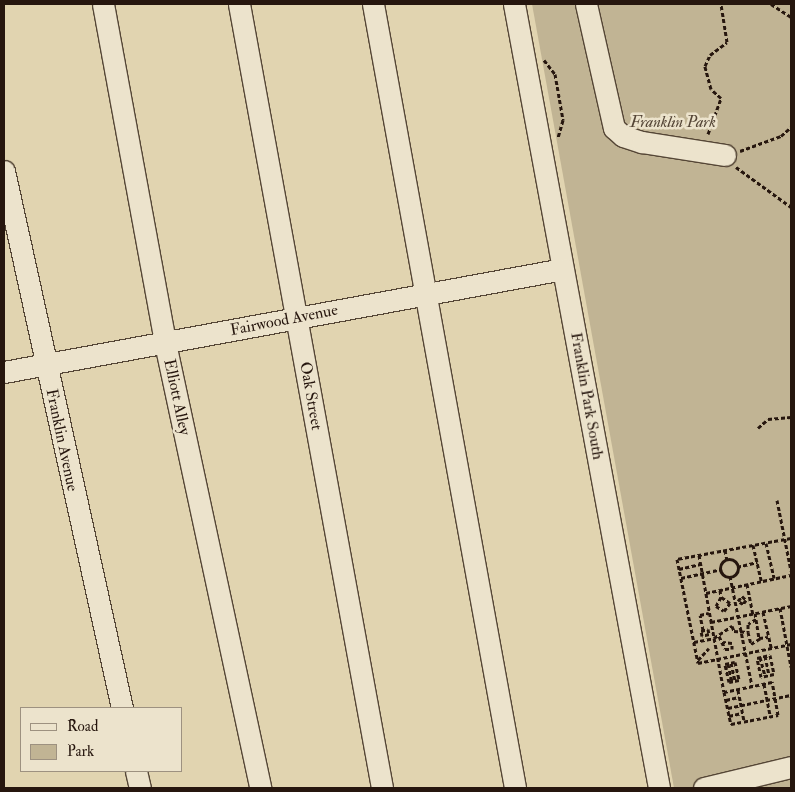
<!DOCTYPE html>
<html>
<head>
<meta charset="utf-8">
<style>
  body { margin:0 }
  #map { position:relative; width:795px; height:792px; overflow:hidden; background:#e1d4b0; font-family:"IM FELL Double Pica",serif }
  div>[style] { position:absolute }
  .green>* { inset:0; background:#c1b494 }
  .path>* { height:3px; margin-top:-1.5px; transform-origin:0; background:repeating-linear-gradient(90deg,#26160e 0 4px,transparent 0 6.5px) }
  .path>.ring { margin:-1.5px; padding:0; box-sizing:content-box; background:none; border:3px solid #26160e; border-radius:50% }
  .roads { filter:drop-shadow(1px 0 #554636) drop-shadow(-1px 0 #554636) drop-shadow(0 1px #554636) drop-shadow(0 -1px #554636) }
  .minor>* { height:21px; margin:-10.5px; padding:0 10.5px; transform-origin:10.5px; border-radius:10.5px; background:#ece3cc }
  span { translate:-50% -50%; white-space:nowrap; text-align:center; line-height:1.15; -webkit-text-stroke:5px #ece3cc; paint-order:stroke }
  .park-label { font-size:16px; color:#544536; font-style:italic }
  .street-label { font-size:16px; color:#26160e }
  .frame { position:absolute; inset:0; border:5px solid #26160e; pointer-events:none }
  .legend { position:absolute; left:20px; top:707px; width:162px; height:65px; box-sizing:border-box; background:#ece3cc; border:1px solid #9d9180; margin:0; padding:6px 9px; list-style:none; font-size:15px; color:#26160e }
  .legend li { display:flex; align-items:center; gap:10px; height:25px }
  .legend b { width:25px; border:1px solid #9d9180 }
</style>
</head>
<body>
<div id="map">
  <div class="green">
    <div style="clip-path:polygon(532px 4px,791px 4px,791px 788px,674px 788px)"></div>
  </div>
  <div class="path">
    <div style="left:771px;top:4px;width:24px;rotate:33deg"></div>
    <div style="left:544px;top:60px;width:18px;rotate:52deg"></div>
    <div style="left:555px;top:74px;width:47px;rotate:80.1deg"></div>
    <div style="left:563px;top:120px;width:19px;rotate:106deg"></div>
    <div style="left:708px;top:134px;width:38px;rotate:-70deg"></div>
    <div style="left:721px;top:98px;width:13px;rotate:-138deg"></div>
    <div style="left:711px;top:89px;width:24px;rotate:-105deg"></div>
    <div style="left:705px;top:66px;width:12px;rotate:-66deg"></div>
    <div style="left:710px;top:55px;width:21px;rotate:-37deg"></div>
    <div style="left:727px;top:42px;width:38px;rotate:-99deg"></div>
    <div style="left:740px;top:151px;width:44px;rotate:-20.1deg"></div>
    <div style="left:781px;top:136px;width:13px;rotate:-42deg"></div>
    <div style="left:736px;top:167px;width:68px;rotate:36deg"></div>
    <div style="left:758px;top:428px;width:13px;rotate:-42deg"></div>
    <div style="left:768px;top:419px;width:23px;rotate:-5deg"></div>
    <div style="left:777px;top:500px;width:72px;rotate:78.8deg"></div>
    <div style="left:791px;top:538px;width:116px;rotate:169.6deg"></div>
    <div style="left:677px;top:559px;width:106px;rotate:78.6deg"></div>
    <div style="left:698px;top:663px;width:95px;rotate:-11.5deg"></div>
    <div style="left:766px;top:543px;width:36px;rotate:77deg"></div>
    <div style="left:753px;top:545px;width:37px;rotate:77deg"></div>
    <div style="left:725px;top:550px;width:10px;rotate:79deg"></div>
    <div style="left:699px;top:555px;width:139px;rotate:79.7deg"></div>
    <div style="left:724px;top:692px;width:33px;rotate:78deg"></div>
    <div style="left:731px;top:724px;width:48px;rotate:-10.8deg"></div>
    <div style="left:778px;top:715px;width:34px;rotate:-100deg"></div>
    <div style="left:772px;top:682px;width:49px;rotate:168.2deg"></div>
    <div class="ring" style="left:720px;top:559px;width:15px;height:15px"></div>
    <div style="left:737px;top:567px;width:21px;rotate:-14deg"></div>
    <div style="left:679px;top:569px;width:22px;rotate:-13deg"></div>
    <div style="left:730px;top:576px;width:112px;rotate:78.7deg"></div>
    <div style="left:681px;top:578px;width:42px;rotate:-12.4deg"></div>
    <div style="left:747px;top:584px;width:31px;rotate:79deg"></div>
    <div style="left:720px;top:590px;width:7px;rotate:82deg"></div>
    <div style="left:721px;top:597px;width:10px;rotate:119deg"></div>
    <div style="left:716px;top:606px;width:9px;rotate:32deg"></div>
    <div style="left:724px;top:611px;width:10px;rotate:-53deg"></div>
    <div style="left:730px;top:603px;width:11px;rotate:-146deg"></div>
    <div style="left:706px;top:593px;width:87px;rotate:-12deg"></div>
    <div style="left:742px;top:596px;width:6px;rotate:45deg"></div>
    <div style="left:746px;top:600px;width:5px;rotate:127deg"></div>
    <div style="left:743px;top:604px;width:6px;rotate:-149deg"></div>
    <div style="left:738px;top:601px;width:6px;rotate:-51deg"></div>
    <div style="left:780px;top:608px;width:60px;rotate:79.4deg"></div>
    <div style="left:763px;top:612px;width:37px;rotate:77deg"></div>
    <div style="left:755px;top:613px;width:25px;rotate:81deg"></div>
    <div style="left:759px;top:638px;width:9px;rotate:-6deg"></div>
    <div style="left:756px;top:619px;width:9px;rotate:148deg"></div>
    <div style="left:748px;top:624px;width:8px;rotate:90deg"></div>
    <div style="left:748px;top:632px;width:12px;rotate:76deg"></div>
    <div style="left:751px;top:644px;width:12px;rotate:-31deg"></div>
    <div style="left:711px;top:622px;width:82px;rotate:-11.3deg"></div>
    <div style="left:708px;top:629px;width:5px;rotate:79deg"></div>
    <div style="left:709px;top:634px;width:7px;rotate:164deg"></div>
    <div style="left:702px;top:636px;width:5px;rotate:-101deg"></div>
    <div style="left:701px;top:631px;width:7px;rotate:-16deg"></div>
    <div style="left:703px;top:630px;width:15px;rotate:-101deg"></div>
    <div style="left:700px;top:615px;width:9px;rotate:-13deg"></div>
    <div style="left:719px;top:636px;width:14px;rotate:65deg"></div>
    <div style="left:725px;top:649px;width:7px"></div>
    <div style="left:732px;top:649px;width:6px;rotate:-90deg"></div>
    <div style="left:732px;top:643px;width:9px;rotate:-174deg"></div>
    <div style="left:694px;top:642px;width:20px;rotate:-11deg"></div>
    <div style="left:714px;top:638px;width:22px;rotate:-34deg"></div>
    <div style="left:732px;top:626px;width:5px;rotate:68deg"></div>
    <div style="left:734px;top:631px;width:14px;rotate:4deg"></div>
    <div style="left:770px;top:655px;width:19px;rotate:78deg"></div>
    <div style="left:774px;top:674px;width:13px;rotate:167deg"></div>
    <div style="left:761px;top:677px;width:19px;rotate:-102deg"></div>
    <div style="left:757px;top:658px;width:13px;rotate:-13deg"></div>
    <div style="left:765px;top:656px;width:19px;rotate:78deg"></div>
    <div style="left:760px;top:657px;width:20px;rotate:75deg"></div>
    <div style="left:698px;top:660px;width:16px;rotate:-47deg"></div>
    <div style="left:735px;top:662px;width:18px;rotate:77deg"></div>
    <div style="left:739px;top:680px;width:10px;rotate:169deg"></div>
    <div style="left:729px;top:682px;width:18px;rotate:-103deg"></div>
    <div style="left:725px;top:664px;width:10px;rotate:-11deg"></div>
    <div style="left:731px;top:663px;width:18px;rotate:77deg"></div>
    <div style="left:728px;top:664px;width:17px;rotate:77deg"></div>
    <div style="left:764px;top:684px;width:33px;rotate:79deg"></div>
    <div style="left:738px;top:690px;width:32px;rotate:79deg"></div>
    <div style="left:726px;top:700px;width:13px;rotate:-13deg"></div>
    <div style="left:728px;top:708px;width:64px;rotate:-11.7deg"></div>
    <div style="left:729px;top:716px;width:13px;rotate:-13deg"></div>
  </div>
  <div class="roads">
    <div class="minor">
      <div style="left:103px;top:4px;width:345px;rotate:79.6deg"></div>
      <div style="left:165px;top:343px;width:455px;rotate:77.9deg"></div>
      <div style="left:239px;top:4px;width:797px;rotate:79.66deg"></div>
      <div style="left:373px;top:4px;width:797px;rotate:79.73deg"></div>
      <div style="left:514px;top:4px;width:797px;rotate:79.52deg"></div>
      <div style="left:586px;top:4px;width:127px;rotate:77.3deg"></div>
      <div style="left:614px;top:128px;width:12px;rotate:42deg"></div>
      <div style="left:623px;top:136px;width:20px;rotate:18deg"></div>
      <div style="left:642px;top:142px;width:84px;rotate:8.9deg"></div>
      <div style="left:4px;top:171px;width:550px;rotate:77.61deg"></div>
      <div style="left:4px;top:372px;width:568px;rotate:-10.44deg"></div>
      <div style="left:136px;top:771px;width:17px;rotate:77deg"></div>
      <div style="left:704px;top:788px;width:89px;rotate:-13.6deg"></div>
    </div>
  </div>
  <div class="park-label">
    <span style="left:673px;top:122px">Franklin Park</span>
  </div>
  <div class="street-label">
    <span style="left:284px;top:320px;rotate:-11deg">Fairwood Avenue</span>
    <span style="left:311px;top:396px;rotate:80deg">Oak Street</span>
    <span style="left:587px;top:396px;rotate:80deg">Franklin Park South</span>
    <span style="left:177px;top:397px;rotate:78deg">Elliott Alley</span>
    <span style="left:62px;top:440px;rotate:78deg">Franklin Avenue</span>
  </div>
  <div class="frame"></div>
  <ul class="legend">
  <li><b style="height:6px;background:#ece3cc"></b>Road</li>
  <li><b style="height:14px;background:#c1b494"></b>Park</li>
  </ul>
</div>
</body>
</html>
